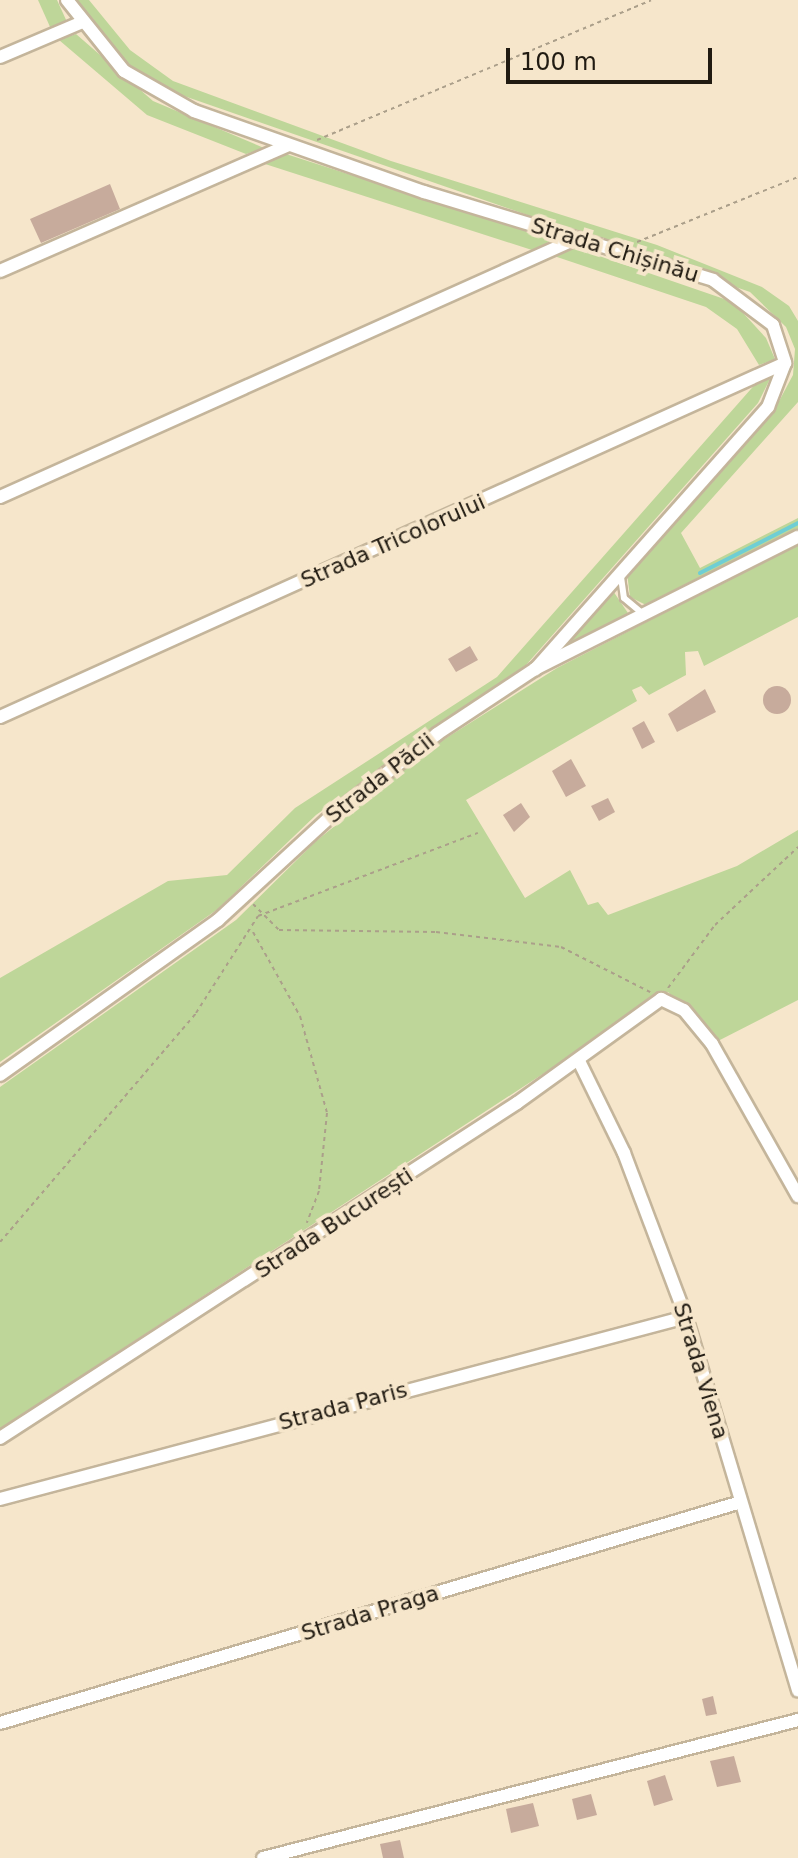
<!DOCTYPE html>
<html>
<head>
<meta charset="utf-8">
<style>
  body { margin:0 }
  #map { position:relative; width:798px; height:1858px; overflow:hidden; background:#f6e6cb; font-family:"DejaVu Sans",sans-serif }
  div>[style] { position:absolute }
  .green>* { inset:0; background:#bed699 }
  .stream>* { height:4px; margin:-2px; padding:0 2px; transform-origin:2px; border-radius:2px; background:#6fced4 }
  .building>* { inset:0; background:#c7ab9c }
  .round { border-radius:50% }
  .path>* { height:2px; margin-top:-1px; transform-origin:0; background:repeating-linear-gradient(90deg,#ab9f8a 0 4px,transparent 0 8px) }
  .roads { filter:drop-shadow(2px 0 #c4b59b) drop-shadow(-2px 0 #c4b59b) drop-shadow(0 2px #c4b59b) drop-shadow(0 -2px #c4b59b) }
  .service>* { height:6px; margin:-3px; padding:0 3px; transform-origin:3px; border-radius:3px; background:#fff }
  .minor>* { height:12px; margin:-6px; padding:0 6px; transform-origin:6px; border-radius:6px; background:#fff }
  span { translate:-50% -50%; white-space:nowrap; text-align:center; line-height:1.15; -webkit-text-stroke:8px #f6e6cb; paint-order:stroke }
  .street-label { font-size:22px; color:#211b12 }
  .scale { position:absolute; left:506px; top:48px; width:206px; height:36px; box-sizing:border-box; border:4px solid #211b12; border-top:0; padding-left:10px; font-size:24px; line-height:28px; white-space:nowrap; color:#211b12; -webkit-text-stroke:6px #f6e6cb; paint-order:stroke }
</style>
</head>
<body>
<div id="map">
  <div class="green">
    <div style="clip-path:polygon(38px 0,57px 0,67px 22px,51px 29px)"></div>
    <div style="clip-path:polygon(76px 0,89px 0,130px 50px,173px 81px,391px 161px,657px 245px,762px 287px,789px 306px,798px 321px,798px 402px,681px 533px,700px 568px,798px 518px,798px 530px,650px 607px,630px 597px,627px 573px,777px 405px,793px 375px,795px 349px,786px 327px,750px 292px,161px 88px,113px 54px)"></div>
    <div style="clip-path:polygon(76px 34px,153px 101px,264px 148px,246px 154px,147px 115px,59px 40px)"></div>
    <div style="clip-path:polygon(286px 154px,553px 240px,532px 250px,262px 163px)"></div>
    <div style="clip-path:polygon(573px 247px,733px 302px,766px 338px,775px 359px,759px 365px,737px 329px,706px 307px,554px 256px)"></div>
    <div style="clip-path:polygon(771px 377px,758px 403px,526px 665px,316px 815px,218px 909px,0 1062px,0 978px,168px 881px,227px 875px,295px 808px,497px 677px,758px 381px)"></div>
    <div style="clip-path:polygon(798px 544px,798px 617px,704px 666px,698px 651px,685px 652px,686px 675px,649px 695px,641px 686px,632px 690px,637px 701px,466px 800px,525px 898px,570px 870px,588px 905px,598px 902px,608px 915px,737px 866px,798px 830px,798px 1000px,716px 1042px,668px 992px,0 1429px,0 1087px,236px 920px,315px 842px,432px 747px,557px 668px)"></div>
    <div style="clip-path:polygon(611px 588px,630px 616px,572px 648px,566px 640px)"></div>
  </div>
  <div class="stream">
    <div style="left:700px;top:573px;width:110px;rotate:-27deg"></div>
  </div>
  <div class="building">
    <div style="clip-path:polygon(110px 184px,120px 209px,41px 243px,30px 219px)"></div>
    <div style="clip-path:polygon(470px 646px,478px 660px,456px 672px,448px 659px)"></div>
    <div class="round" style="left:763px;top:686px;width:28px;height:28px"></div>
    <div style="clip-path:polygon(705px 689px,716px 712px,677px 732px,668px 714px)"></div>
    <div style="clip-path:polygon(644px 721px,655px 742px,642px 749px,632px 728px)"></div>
    <div style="clip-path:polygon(571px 759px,586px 786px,566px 797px,552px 771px)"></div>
    <div style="clip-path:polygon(608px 798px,615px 812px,599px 821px,591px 806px)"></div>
    <div style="clip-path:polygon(521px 803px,530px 817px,514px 832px,503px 815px)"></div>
    <div style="clip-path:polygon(713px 1696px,717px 1714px,706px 1716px,702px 1699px)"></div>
    <div style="clip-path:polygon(734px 1756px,741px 1782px,717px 1787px,710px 1761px)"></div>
    <div style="clip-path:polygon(665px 1775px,673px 1800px,654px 1806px,647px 1781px)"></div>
    <div style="clip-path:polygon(591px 1794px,597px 1815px,577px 1820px,572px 1799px)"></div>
    <div style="clip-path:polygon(533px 1803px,539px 1826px,511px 1833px,506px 1809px)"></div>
    <div style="clip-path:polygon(400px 1840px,404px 1858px,383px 1858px,380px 1844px)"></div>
  </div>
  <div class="path">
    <div style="left:317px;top:140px;width:362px;rotate:-22.7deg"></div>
    <div style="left:637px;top:242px;width:174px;rotate:-22deg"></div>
    <div style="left:253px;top:904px;width:37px;rotate:45deg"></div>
    <div style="left:279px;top:930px;width:157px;rotate:0.7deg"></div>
    <div style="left:436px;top:932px;width:126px;rotate:6.8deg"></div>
    <div style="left:561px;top:947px;width:100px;rotate:26.8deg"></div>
    <div style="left:253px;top:932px;width:96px;rotate:60.8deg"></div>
    <div style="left:300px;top:1016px;width:101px;rotate:74.4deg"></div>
    <div style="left:327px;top:1113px;width:78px;rotate:95.9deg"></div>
    <div style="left:319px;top:1191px;width:34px;rotate:111deg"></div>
    <div style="left:668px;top:988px;width:79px;rotate:-53.3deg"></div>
    <div style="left:715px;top:925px;width:114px;rotate:-43.2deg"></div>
    <div style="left:0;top:1242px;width:301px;rotate:-49.4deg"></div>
    <div style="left:196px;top:1013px;width:115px;rotate:-57.4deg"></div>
    <div style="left:258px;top:916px;width:235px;rotate:-20.7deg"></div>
  </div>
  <div class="roads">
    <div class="service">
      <div style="left:621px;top:577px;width:21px;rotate:82deg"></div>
      <div style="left:624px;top:598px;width:23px;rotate:40deg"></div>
    </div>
    <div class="minor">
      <div style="left:67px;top:0;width:91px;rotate:51.2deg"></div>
      <div style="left:124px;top:71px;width:81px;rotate:29.7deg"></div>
      <div style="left:194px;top:111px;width:244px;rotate:19.4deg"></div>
      <div style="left:424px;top:192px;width:302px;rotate:16.9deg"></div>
      <div style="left:713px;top:280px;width:75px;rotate:36.9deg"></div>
      <div style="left:773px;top:325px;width:40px;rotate:72deg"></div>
      <div style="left:785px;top:363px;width:47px;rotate:111.1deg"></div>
      <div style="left:768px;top:407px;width:351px;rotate:131.6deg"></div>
      <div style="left:0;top:57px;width:87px;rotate:-23deg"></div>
      <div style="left:0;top:271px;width:314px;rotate:-23.6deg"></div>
      <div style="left:0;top:497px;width:633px;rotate:-24.14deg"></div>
      <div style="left:0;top:717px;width:861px;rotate:-24.27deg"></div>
      <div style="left:579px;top:1061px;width:102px;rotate:63.9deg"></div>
      <div style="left:624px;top:1153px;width:175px;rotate:69.3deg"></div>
      <div style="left:686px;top:1317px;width:390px;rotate:73.3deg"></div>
      <div style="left:0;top:1075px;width:267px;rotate:-35.4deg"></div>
      <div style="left:218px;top:920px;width:154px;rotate:-42.6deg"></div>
      <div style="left:331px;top:816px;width:134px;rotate:-37.7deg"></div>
      <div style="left:437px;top:734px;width:118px;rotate:-33.6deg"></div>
      <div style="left:535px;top:669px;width:294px;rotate:-26.7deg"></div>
      <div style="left:0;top:1438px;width:616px;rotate:-32.94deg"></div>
      <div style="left:517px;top:1103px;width:178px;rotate:-35.8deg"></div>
      <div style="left:661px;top:999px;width:25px;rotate:26deg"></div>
      <div style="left:684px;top:1010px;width:44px;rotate:50.5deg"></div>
      <div style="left:712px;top:1044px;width:175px;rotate:60.5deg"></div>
      <div style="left:0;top:1499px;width:710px;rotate:-14.86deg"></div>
      <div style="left:0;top:1723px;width:773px;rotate:-16.61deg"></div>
      <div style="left:263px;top:1858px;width:553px;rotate:-14.46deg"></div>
    </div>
  </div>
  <div class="street-label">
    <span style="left:615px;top:250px;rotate:17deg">Strada Chișinău</span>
    <span style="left:393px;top:541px;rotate:-24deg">Strada Tricolorului</span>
    <span style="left:380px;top:778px;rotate:-38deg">Strada Păcii</span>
    <span style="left:334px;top:1223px;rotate:-33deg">Strada București</span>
    <span style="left:701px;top:1371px;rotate:73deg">Strada Viena</span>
    <span style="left:343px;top:1406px;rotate:-15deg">Strada Paris</span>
    <span style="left:370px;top:1613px;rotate:-17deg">Strada Praga</span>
  </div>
  <div class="scale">100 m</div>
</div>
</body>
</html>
